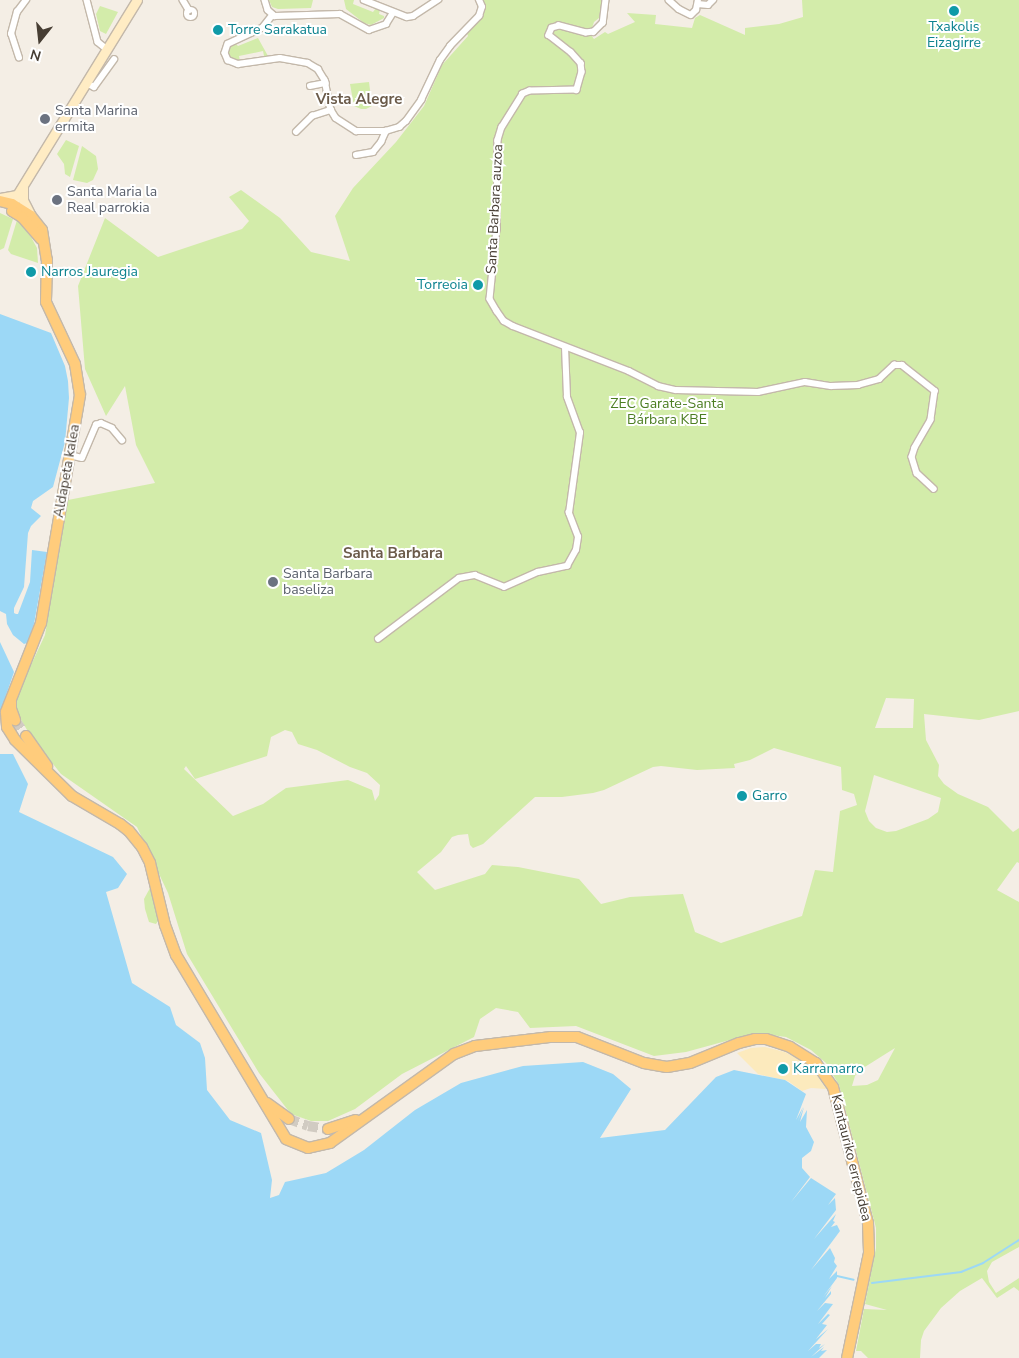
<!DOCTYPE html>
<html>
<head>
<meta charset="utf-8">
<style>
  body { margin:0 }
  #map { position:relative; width:1019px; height:1358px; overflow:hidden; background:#f4eee5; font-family:"Nunito Sans",sans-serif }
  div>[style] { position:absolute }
  .green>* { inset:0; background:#d3ecaa }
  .sand>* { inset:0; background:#fceabd }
  .water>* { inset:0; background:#9cd8f6 }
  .stream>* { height:2px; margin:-1px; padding:0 1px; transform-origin:1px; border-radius:1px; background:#9cd8f6 }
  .trunk-tunnel>* { height:10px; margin-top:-5px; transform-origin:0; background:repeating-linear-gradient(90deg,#d1cbc2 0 10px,transparent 0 15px) }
  .roads { filter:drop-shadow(1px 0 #c3b8aa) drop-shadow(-1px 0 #c3b8aa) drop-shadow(0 1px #c3b8aa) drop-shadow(0 -1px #c3b8aa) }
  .minor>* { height:5.5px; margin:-2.75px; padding:0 2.75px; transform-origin:2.75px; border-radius:2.75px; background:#fff }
  .minor>.ring { margin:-2.75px; padding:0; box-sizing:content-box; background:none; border:5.5px solid #fff; border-radius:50% }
  .secondary>* { height:9px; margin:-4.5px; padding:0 4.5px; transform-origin:4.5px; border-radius:4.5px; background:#ffecc4 }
  .trunk>* { height:10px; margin:-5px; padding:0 5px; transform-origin:5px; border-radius:5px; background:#ffcc7c }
  .dots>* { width:14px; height:14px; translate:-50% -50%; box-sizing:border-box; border:2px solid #fff; border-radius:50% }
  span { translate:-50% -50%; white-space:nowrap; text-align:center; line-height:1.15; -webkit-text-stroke:4px #fff; paint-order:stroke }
  .culture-label { font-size:14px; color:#0d838f }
  .left { translate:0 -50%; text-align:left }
  .right { translate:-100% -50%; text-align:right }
  .worship-label { font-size:14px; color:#5b616d }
  .street-label { font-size:14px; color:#473e34 }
  .park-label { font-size:14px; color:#4c7e22 }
  .neighbourhood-label { font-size:15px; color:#6b5b4a; font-weight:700 }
  .north { position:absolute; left:15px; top:15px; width:50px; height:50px; -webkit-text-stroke:4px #fff; paint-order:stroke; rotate:196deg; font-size:14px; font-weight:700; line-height:20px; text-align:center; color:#473e34 }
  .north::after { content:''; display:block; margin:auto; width:18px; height:22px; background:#473e34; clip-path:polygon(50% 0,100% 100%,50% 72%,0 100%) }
</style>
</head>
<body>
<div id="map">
  <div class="green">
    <div style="clip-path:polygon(269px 0,313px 0,311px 8px,278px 9px,272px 7px)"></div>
    <div style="clip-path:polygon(344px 0,354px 0,353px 4px,373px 12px,376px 8px,380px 10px,379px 14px,384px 16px,384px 18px,371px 25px,364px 23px,346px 9px)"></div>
    <div style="clip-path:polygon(evenodd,482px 0,603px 0,599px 18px,594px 22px,590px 34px,594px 39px,605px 32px,608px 34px,635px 22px,627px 13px,656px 15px,655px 24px,692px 28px,695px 18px,700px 15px,745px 35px,745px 28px,779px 24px,803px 17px,802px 0,1019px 0,1019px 711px,979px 720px,924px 714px,926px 740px,939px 765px,938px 776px,944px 784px,958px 794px,988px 807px,1013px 832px,1019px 828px,1019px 863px,1017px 862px,997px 890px,1019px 902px,1019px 1247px,992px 1262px,987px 1271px,989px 1282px,996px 1293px,1019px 1278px,1019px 1291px,1014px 1287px,997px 1298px,982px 1278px,960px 1291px,941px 1308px,924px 1331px,921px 1340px,920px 1358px,868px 1358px,861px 1351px,856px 1351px,864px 1309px,887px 1310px,865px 1304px,876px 1248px,876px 1228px,839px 1085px,826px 1063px,811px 1050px,786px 1037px,764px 1034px,748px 1035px,686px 1052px,654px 1056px,576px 1026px,530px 1028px,518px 1012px,496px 1008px,480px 1019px,474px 1037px,402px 1074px,355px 1109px,328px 1121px,311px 1121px,291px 1114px,259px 1073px,187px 954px,168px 893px,137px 827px,61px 774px,30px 735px,17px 713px,16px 697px,45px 635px,68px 500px,155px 483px,136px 445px,125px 386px,106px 416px,85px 369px,78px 286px,105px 218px,158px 257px,242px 229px,249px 221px,229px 197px,241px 190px,280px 218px,311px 252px,350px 261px,335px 216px,353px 188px,396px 142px,424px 106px,442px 65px,468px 36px,466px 31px,484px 8px,482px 0,886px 698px,914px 699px,913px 728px,875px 728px,886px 698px,482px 0,285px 730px,292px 732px,298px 744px,317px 750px,350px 767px,367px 773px,380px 785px,379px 795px,375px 801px,372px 790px,348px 780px,286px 788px,263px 804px,233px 816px,184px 769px,186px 766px,195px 779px,267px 756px,271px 737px,285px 730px,482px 0,774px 748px,841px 767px,842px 790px,854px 794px,857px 805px,840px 811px,833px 872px,815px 870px,802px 916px,721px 943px,695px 932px,683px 894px,630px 897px,601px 904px,579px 879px,518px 867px,492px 865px,485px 874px,435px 890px,417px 872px,441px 852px,452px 837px,458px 835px,468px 834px,470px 845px,473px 848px,483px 844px,535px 797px,562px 797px,593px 793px,604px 790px,653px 767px,661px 766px,697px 770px,735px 768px,734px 764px,750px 760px,774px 748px,482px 0,874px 775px,941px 798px,938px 812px,928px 819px,896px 831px,887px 832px,876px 828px,869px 821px,865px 811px,874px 775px,482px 0,895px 1048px,878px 1080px,867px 1085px,852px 1086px,855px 1076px,860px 1070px,895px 1048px)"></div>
    <div style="clip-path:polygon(100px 6px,118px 12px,106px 34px,100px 31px,96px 14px)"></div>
    <div style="clip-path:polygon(258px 38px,268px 56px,264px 56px,263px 51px,239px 56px,240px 61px,230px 59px,228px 51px,232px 45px,235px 43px,238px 46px)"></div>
    <div style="clip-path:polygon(369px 82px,372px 106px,366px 109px,361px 109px,354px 106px,350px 84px)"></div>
    <div style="clip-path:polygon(66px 140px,79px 146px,70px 177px,65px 174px,64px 164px,57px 154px)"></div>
    <div style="clip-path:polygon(82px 146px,96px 156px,98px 169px,93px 180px,87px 183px,73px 180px)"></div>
    <div style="clip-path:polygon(0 213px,13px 219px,4px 248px,0 250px)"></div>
    <div style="clip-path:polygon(17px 220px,31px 237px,37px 248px,38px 263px,11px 254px,8px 250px)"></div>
    <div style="clip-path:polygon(150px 888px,158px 921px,156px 924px,149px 922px,145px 909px,144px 899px)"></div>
  </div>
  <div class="sand">
    <div style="clip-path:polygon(765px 1047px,785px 1052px,802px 1061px,814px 1071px,826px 1089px,811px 1088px,802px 1091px,788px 1081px,758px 1074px,737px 1053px,751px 1048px)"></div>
  </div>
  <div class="water">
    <div style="clip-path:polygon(0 314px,51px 333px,65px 366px,68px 381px,69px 398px,65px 442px,53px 487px,33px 501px,31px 508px,41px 516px,31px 526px,28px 533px,24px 587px,14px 608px,14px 613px,16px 614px,18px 614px,30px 582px,32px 550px,47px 552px,34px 624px,27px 643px,24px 644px,13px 635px,7px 624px,6px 614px,0 611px)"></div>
    <div style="clip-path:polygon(0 642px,14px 672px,0 713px)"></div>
    <div style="clip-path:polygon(0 754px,13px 754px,28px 784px,19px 812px,113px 857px,127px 874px,118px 888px,106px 892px,132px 983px,170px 1007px,176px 1025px,200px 1043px,205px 1058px,207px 1090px,230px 1120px,261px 1133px,272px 1180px,270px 1198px,279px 1195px,285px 1182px,326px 1173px,364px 1150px,415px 1110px,461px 1083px,523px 1066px,583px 1062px,613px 1074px,631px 1089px,600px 1138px,665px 1130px,716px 1077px,734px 1070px,785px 1080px,806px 1094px,796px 1120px,803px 1107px,798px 1121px,804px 1107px,800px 1122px,807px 1110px,806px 1127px,814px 1142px,811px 1151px,802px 1158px,802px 1168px,810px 1177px,791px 1202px,811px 1178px,836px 1194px,828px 1205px,835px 1198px,836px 1210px,814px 1239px,836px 1214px,833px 1221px,835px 1222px,831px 1227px,837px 1225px,840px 1231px,811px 1270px,830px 1248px,835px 1258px,834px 1262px,837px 1266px,829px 1279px,837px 1271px,837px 1278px,823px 1297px,832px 1286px,825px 1298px,831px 1291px,831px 1294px,817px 1311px,825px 1303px,833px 1304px,818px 1324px,828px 1314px,830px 1315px,822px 1324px,827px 1325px,816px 1339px,828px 1329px,808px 1351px,816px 1344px,821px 1344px,819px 1348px,825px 1344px,811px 1357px,824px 1347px,821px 1351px,827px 1350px,819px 1358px,0 1358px)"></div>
  </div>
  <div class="stream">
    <div style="left:837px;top:1276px;width:17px;rotate:13deg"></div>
    <div style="left:872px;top:1283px;width:90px;rotate:-7deg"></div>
    <div style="left:961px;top:1272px;width:24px;rotate:-22deg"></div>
    <div style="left:983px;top:1263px;width:43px;rotate:-32.6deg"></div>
  </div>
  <div class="trunk-tunnel">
    <div style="left:15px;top:720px;width:19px;rotate:55deg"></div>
    <div style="left:289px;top:1119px;width:20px;rotate:20deg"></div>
    <div style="left:308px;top:1126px;width:20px;rotate:9deg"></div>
  </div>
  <div class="roads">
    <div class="minor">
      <div style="left:87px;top:0;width:43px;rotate:75.3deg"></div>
      <div style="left:98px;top:42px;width:13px;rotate:39deg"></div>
      <div style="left:183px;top:0;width:12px;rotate:59deg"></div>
      <div style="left:265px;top:0;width:10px;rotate:73deg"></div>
      <div style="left:268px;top:10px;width:9px;rotate:41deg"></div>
      <div style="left:275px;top:16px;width:65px;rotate:-1.8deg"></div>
      <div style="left:340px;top:14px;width:33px;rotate:29deg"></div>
      <div style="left:369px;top:30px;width:18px;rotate:-19deg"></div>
      <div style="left:386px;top:24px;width:13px;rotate:-58deg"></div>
      <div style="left:364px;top:0;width:46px;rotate:21.6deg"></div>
      <div style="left:407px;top:17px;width:6px;rotate:-9deg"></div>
      <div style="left:413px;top:16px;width:30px;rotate:-33deg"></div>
      <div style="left:606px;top:0;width:23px;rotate:97deg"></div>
      <div style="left:603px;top:23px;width:13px;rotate:135deg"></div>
      <div style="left:594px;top:32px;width:8px;rotate:173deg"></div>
      <div style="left:586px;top:33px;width:28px;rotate:-165deg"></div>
      <div style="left:559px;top:26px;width:7px;rotate:164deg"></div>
      <div style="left:552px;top:28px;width:8px;rotate:113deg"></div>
      <div style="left:549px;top:35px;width:28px;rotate:38deg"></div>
      <div style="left:571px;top:52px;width:15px;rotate:48deg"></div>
      <div style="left:581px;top:63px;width:9px;rotate:84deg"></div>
      <div style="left:582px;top:72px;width:19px;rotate:106deg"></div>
      <div style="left:577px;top:90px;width:47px;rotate:178.8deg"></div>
      <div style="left:530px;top:91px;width:8px;rotate:157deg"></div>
      <div style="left:523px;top:94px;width:39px;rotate:122deg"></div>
      <div style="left:502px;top:127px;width:14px;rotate:107deg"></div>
      <div style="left:498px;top:140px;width:89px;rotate:90.6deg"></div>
      <div style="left:497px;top:229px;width:70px;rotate:95.7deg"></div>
      <div style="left:490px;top:299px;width:14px;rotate:60deg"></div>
      <div style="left:497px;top:311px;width:12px;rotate:55deg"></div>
      <div style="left:504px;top:321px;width:10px;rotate:29deg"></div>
      <div style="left:513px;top:326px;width:124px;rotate:21.2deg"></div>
      <div style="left:629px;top:371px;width:33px;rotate:27deg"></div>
      <div style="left:658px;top:386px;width:18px;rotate:13deg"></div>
      <div style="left:676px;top:390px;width:82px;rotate:1.4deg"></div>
      <div style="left:758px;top:392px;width:48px;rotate:-12deg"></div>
      <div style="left:805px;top:382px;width:26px;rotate:9deg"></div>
      <div style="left:831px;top:386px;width:27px;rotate:-2deg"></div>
      <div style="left:858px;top:385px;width:22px;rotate:-16deg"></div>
      <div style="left:879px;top:379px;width:21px;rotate:-43deg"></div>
      <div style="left:894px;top:365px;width:8px"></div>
      <div style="left:902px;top:365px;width:42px;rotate:38.2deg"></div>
      <div style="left:935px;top:391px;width:29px;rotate:98deg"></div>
      <div style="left:931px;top:420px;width:32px;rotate:120deg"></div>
      <div style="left:915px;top:448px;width:9px;rotate:108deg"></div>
      <div style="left:912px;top:457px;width:17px;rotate:73deg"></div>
      <div style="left:917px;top:473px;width:23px;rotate:43deg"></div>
      <div style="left:669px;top:0;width:13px;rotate:42deg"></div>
      <div style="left:679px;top:9px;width:13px;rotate:27deg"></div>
      <div style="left:691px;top:15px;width:7px;rotate:-45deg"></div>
      <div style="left:696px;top:10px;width:10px;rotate:-79deg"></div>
      <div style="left:698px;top:4px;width:10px;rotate:6deg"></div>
      <div style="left:708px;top:5px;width:7px;rotate:-45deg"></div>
      <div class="ring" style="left:187px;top:10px;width:2.5px;height:2.5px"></div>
      <div style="left:273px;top:15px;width:16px;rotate:128deg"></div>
      <div style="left:263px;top:28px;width:38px;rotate:155deg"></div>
      <div style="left:228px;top:44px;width:9px;rotate:108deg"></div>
      <div style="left:225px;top:53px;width:8px;rotate:67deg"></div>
      <div style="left:228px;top:60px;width:11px;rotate:22deg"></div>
      <div style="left:238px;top:64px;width:42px;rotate:-8.1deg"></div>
      <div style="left:280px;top:58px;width:28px;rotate:10deg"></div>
      <div style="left:308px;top:63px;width:12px;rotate:31deg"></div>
      <div style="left:318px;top:69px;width:13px;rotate:58deg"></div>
      <div style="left:325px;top:80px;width:31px;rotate:79deg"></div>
      <div style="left:331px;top:110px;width:9px;rotate:58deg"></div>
      <div style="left:336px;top:118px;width:24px;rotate:33deg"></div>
      <div style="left:356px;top:131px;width:30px"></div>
      <div style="left:386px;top:131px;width:14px;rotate:-17deg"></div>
      <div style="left:399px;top:127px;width:9px;rotate:-41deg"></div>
      <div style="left:406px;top:121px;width:26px;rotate:-54deg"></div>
      <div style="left:421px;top:100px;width:44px;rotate:-64.6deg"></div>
      <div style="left:440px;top:60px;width:17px;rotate:-54deg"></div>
      <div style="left:450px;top:46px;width:42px;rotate:-46deg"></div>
      <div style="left:479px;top:16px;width:9px;rotate:-72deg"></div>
      <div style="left:482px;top:7px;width:8px;rotate:-113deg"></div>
      <div style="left:19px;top:58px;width:25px;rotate:-108deg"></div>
      <div style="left:11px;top:34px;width:23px;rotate:-75deg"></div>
      <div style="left:17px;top:12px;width:15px;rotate:-53deg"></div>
      <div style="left:87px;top:83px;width:8px;rotate:30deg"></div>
      <div style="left:94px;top:87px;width:34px;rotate:-54deg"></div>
      <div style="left:310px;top:86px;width:16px;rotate:-11deg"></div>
      <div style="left:296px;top:132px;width:23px;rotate:-45deg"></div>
      <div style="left:312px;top:116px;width:20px;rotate:-18deg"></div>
      <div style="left:356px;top:155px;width:17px;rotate:-10deg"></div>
      <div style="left:373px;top:152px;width:13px;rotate:-51deg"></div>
      <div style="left:381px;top:142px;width:12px;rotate:-66deg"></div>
      <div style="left:70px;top:455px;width:12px;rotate:14deg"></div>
      <div style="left:82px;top:458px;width:36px;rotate:-67deg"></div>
      <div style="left:96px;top:425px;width:5px;rotate:-22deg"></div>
      <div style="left:101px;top:423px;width:12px;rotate:24deg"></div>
      <div style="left:112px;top:428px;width:16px;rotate:50deg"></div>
      <div style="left:378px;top:639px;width:101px;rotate:-37deg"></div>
      <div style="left:459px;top:578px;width:16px;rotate:-11deg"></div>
      <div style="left:475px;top:575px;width:31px;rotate:22deg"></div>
      <div style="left:504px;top:587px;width:37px;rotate:-24deg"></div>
      <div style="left:538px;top:572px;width:30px;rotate:-12deg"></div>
      <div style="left:567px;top:566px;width:18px;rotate:-61deg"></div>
      <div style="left:576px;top:550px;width:13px;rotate:-81deg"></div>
      <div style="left:578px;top:537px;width:26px;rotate:-111deg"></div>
      <div style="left:569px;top:513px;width:81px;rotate:-82.2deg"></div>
      <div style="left:580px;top:433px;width:38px;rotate:-110deg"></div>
      <div style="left:567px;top:397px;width:49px;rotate:-92.3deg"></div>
    </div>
    <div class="secondary">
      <div style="left:23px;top:187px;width:13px;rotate:90deg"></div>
      <div style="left:23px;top:200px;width:18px;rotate:63deg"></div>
      <div style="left:0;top:198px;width:17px;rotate:-10deg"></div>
      <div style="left:15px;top:210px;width:7px;rotate:-106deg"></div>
      <div style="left:13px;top:203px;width:9px;rotate:-63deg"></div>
      <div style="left:17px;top:195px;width:229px;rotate:-58.4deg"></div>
    </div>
    <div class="trunk">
      <div style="left:0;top:201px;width:12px;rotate:14deg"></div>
      <div style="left:12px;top:204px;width:22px;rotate:32deg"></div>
      <div style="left:31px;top:216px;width:18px;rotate:52deg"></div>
      <div style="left:42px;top:230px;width:30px;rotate:81deg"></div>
      <div style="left:47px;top:260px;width:42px;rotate:91.4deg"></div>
      <div style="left:46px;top:302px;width:68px;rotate:64.9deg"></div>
      <div style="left:75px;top:364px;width:31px;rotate:81deg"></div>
      <div style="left:80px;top:395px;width:231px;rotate:99.7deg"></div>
      <div style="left:41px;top:623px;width:96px;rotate:111.5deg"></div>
      <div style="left:6px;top:712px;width:15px;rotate:86deg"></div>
      <div style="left:7px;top:727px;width:15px;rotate:58deg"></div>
      <div style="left:15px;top:740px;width:80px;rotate:44.5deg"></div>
      <div style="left:72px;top:796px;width:56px;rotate:30.3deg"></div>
      <div style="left:120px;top:824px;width:11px;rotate:38deg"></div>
      <div style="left:129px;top:831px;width:21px;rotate:51deg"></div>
      <div style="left:142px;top:847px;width:18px;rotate:63deg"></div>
      <div style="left:150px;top:863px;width:64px;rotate:76.4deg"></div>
      <div style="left:165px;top:925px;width:32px;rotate:70deg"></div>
      <div style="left:176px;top:955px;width:214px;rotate:59.1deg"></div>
      <div style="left:286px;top:1139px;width:24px;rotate:22deg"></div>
      <div style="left:308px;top:1148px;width:23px;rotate:-13deg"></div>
      <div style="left:330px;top:1143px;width:153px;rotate:-35.7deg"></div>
      <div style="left:454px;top:1054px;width:22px;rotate:-21deg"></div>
      <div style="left:475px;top:1046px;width:77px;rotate:-6.8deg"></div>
      <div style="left:551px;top:1037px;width:26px"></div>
      <div style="left:577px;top:1037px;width:72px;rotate:21.2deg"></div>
      <div style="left:644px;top:1063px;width:23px;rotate:10deg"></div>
      <div style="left:667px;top:1067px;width:23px;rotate:-10deg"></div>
      <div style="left:690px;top:1063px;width:53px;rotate:-22.2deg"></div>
      <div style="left:739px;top:1043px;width:16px;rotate:-14deg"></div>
      <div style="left:755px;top:1039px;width:11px"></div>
      <div style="left:766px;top:1039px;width:25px;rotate:18deg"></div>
      <div style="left:790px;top:1047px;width:31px;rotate:32deg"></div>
      <div style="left:816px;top:1063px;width:29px;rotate:55deg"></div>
      <div style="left:833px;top:1087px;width:140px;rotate:75.6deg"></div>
      <div style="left:868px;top:1223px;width:30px;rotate:88deg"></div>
      <div style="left:869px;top:1253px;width:107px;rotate:101.8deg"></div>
      <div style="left:12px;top:211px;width:12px;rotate:31deg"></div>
      <div style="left:22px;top:217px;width:29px;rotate:49deg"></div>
      <div style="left:11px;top:702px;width:7px;rotate:90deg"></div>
      <div style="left:11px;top:709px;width:12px;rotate:70deg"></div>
      <div style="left:26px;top:736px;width:37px;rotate:55deg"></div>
      <div style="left:267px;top:1103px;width:27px;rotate:36deg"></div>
      <div style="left:328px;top:1129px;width:29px;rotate:-18deg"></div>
    </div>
  </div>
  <div class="dots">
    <div style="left:954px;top:11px;background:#0f9aa8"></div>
    <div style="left:218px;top:30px;background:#0f9aa8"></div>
    <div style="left:45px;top:119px;background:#6b7280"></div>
    <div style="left:57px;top:200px;background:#6b7280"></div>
    <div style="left:31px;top:272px;background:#0f9aa8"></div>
    <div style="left:478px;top:285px;background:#0f9aa8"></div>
    <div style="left:273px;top:582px;background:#6b7280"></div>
    <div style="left:742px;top:796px;background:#0f9aa8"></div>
    <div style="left:783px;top:1069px;background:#0f9aa8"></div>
  </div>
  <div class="culture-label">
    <span style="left:954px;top:35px">Txakolis<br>Eizagirre</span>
    <span class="left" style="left:228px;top:30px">Torre Sarakatua</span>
    <span class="left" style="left:41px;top:272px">Narros Jauregia</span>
    <span class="right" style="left:468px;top:285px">Torreoia</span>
    <span class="left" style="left:752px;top:796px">Garro</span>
    <span class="left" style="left:793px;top:1069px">Karramarro</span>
  </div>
  <div class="worship-label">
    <span class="left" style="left:55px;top:119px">Santa Marina<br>ermita</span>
    <span class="left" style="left:67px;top:200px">Santa Maria la<br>Real parrokia</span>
    <span class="left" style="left:283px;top:582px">Santa Barbara<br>baseliza</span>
  </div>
  <div class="street-label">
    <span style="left:495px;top:209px;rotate:-87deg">Santa Barbara auzoa</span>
    <span style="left:67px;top:471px;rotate:-80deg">Aldapeta kalea</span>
    <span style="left:851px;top:1158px;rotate:76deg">Kantauriko errepidea</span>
  </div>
  <div class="park-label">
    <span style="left:667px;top:412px">ZEC Garate-Santa<br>Bárbara KBE</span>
  </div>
  <div class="neighbourhood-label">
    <span style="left:359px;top:100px">Vista Alegre</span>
    <span style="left:393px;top:554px">Santa Barbara</span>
  </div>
  <div class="north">N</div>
</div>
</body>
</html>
